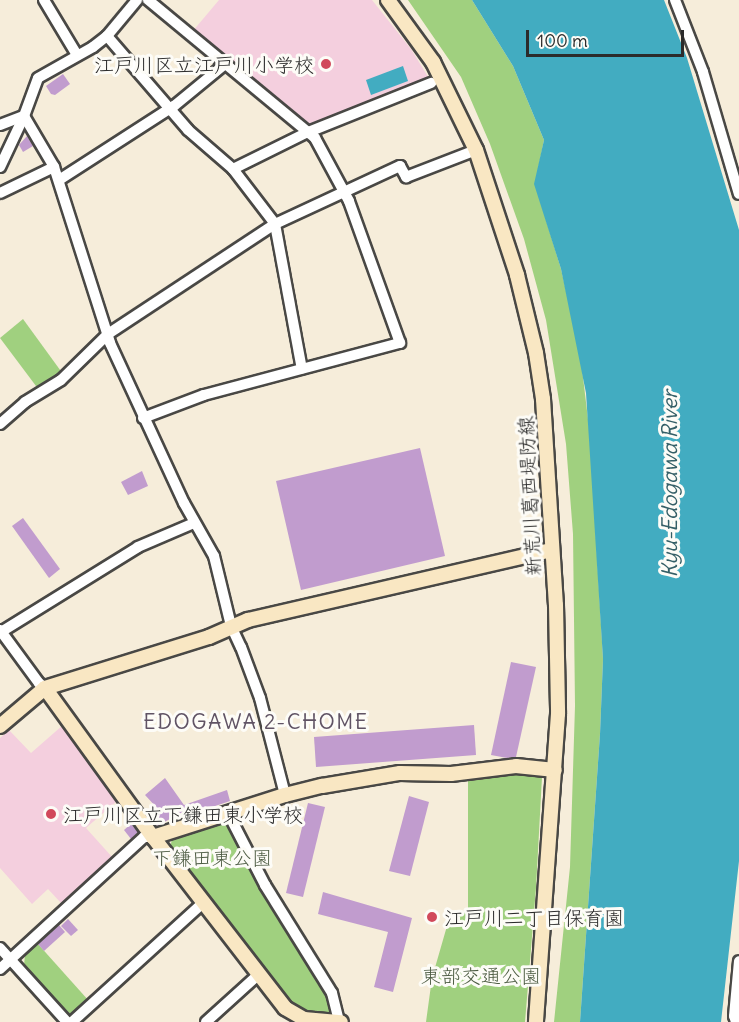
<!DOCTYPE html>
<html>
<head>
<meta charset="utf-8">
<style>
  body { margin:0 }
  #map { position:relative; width:739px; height:1022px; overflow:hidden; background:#f6edda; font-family:Delius,"Klee One",sans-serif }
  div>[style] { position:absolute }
  .built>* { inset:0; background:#f4cfde }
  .green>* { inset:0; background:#a0d07f }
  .water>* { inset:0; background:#42acc1 }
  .building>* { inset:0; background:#c19cce }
  .roads { filter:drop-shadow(2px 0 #494845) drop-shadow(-2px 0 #494845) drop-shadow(0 2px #494845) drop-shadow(0 -2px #494845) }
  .street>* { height:10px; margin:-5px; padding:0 5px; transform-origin:5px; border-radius:5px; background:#fff }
  .secondary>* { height:14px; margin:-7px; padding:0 7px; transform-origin:7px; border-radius:7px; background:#f9e7c3 }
  .dots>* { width:16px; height:16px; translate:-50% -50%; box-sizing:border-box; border:3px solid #fdfcf7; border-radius:50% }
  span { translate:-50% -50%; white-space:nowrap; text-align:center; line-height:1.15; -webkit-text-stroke:6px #fdfcf7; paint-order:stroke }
  .poi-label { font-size:20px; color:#2b2b2b }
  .right { translate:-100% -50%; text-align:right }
  .left { translate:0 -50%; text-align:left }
  .street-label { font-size:20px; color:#2b2b2b }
  .park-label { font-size:20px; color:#4e5d44 }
  .water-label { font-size:21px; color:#345f67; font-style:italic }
  .neighbourhood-label { font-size:21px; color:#605364; letter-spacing:1.5px }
  .scale { position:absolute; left:526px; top:30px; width:158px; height:27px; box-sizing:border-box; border:3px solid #2b2b2b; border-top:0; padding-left:8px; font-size:18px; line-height:21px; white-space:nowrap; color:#2b2b2b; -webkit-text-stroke:4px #fdfcf7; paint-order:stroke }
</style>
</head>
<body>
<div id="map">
  <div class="built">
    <div style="clip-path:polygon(219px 0,372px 0,411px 49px,430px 80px,314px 125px,305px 125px,192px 32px)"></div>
    <div style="clip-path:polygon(63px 725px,117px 801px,86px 828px,113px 858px,62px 904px,48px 889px,32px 904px,0 868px,0 738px,9px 730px,31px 753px)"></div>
  </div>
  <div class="green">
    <div style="clip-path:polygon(408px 0,472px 0,513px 66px,544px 140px,535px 184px,561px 269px,580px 352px,590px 436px,603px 659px,600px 734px,580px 1022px,554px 1022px,570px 867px,575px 706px,573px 534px,566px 444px,546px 320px,524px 239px,490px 144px,461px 77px)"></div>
    <div style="clip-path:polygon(23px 319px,63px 374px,39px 390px,0 338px)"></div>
    <div style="clip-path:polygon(520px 774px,542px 777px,536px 888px,525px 1022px,426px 1022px,432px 978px,447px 926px,468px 908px,468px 781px)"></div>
    <div style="clip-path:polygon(226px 821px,273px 911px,301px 950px,327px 997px,331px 1011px,328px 1015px,308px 1014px,290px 1005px,170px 850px,172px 838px)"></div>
    <div style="clip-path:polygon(38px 944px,89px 1001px,72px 1016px,69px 1016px,24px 966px,25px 954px)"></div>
  </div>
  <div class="water">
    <div style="clip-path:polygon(472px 0,664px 0,687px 58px,739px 230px,739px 861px,721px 1022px,580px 1022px,600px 734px,603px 659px,586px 393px,561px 269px,534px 184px,544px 140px,513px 66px)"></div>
    <div style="clip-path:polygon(403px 66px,408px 81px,371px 95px,366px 80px)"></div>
  </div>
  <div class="building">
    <div style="clip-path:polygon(63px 74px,70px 84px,55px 95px,51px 94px,46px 86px)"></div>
    <div style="clip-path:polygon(27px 136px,33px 146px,23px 152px,19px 145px)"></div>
    <div style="clip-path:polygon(420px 448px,445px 556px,301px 590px,276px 481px)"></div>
    <div style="clip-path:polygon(142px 471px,148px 486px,128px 495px,121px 482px)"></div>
    <div style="clip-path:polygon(23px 518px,60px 569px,49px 578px,12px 526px)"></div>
    <div style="clip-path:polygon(511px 662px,536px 667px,516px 757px,507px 758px,491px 755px)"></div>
    <div style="clip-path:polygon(474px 725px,476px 755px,316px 767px,314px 737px)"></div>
    <div style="clip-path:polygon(165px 778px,184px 805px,227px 790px,230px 801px,186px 816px,183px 812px,157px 826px,149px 815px,158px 809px,145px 795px)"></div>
    <div style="clip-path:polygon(409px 796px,429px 802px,410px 876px,389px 871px)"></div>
    <div style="clip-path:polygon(308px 803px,325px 807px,303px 897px,286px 893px)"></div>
    <div style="clip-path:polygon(131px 824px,138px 832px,131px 839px,124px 830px)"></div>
    <div style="clip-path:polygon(323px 892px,412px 918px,393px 992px,374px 987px,388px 932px,318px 914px)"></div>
    <div style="clip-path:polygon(68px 919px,78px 930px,71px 936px,61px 926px)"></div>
    <div style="clip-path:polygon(59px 925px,65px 932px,44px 951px,38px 944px)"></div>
  </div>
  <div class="roads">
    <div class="street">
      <div style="left:44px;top:0;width:64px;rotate:59deg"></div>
      <div style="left:675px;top:0;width:77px;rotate:68.7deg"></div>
      <div style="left:703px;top:72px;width:127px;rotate:73.6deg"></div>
      <div style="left:107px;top:36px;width:124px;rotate:49.2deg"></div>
      <div style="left:188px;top:130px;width:60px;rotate:40.9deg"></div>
      <div style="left:233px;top:169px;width:69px;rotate:52.6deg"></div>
      <div style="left:275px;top:224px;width:147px;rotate:79.5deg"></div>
      <div style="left:0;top:125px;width:26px;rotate:-21deg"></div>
      <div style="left:24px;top:116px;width:59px;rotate:59.5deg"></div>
      <div style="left:54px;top:167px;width:185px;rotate:72.3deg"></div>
      <div style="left:110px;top:343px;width:176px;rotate:65.2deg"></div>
      <div style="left:184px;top:503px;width:61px;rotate:60.5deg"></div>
      <div style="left:214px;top:556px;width:72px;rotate:76.3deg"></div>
      <div style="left:231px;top:626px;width:23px;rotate:65deg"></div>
      <div style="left:241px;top:647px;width:54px;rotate:69.6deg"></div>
      <div style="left:260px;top:698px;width:100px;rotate:75.5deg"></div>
      <div style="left:0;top:167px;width:56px;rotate:-64.8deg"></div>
      <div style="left:24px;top:116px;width:40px;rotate:-69.8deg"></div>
      <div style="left:38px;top:78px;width:63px;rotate:-29.4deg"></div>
      <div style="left:93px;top:47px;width:18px;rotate:-38deg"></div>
      <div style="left:107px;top:36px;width:47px;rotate:-50.2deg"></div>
      <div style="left:233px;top:169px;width:81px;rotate:-26.3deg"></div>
      <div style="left:306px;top:133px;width:135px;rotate:-21.8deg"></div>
      <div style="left:59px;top:180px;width:137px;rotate:-32.8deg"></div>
      <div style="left:174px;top:106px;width:65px;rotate:-39.4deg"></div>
      <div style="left:0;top:193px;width:60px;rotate:-25.7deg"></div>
      <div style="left:143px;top:418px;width:65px;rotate:-20.7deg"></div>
      <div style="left:204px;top:395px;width:203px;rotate:-14.9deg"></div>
      <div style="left:400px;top:343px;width:151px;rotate:-109.8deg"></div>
      <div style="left:349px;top:201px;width:72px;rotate:-118.4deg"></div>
      <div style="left:315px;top:138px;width:217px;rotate:-140.4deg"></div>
      <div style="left:0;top:424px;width:33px;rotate:-41deg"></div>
      <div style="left:25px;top:402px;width:42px;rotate:-31.4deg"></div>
      <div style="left:61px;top:380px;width:66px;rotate:-44.4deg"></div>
      <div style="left:108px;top:334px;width:200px;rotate:-33.4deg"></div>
      <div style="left:275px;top:224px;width:138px;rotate:-24.9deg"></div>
      <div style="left:400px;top:166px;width:13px;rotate:61deg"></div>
      <div style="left:406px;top:177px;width:75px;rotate:-21.1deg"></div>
      <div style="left:0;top:630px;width:66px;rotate:53.7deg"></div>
      <div style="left:39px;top:683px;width:8px;rotate:40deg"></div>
      <div style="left:1px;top:632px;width:161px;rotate:-31.8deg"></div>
      <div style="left:138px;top:547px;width:61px;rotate:-23.2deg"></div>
      <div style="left:228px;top:813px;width:81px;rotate:62.8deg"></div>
      <div style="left:265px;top:885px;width:127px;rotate:58.2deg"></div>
      <div style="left:332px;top:993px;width:30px;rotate:76deg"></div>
      <div style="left:0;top:948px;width:100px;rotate:47.8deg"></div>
      <div style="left:0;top:969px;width:195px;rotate:-42.5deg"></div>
      <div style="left:144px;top:837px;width:9px"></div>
      <div style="left:72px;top:1022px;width:178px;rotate:-42.3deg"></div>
      <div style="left:206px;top:1022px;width:70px;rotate:-42.1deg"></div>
      <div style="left:736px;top:1022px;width:6px;rotate:-108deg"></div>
      <div style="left:734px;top:1016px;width:55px;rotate:-84.8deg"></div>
    </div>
    <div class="secondary">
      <div style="left:388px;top:0;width:77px;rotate:54deg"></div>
      <div style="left:433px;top:62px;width:98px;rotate:64deg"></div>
      <div style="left:476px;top:150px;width:132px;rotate:71.8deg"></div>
      <div style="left:517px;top:275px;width:80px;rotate:76.3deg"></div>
      <div style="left:536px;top:353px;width:47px;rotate:81.3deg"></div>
      <div style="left:543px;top:399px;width:206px;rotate:86.4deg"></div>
      <div style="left:556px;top:605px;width:109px;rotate:88.9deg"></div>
      <div style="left:558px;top:714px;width:309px;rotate:94.1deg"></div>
      <div style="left:45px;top:688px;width:184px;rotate:54.1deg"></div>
      <div style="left:153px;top:837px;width:216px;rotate:52.3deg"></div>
      <div style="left:285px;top:1008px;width:22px;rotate:30deg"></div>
      <div style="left:304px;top:1019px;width:37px;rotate:5deg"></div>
      <div style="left:0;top:726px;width:59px;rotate:-40.2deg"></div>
      <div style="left:45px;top:688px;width:172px;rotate:-17.3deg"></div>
      <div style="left:209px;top:637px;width:43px;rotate:-23.6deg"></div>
      <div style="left:248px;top:620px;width:312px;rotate:-13deg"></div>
      <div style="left:153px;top:837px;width:139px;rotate:-17.7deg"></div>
      <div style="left:285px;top:795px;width:38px;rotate:-14deg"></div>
      <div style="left:322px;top:786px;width:79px;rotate:-9.5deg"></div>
      <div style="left:400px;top:773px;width:51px;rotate:1.1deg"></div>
      <div style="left:451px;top:774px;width:65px;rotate:-7deg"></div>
      <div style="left:516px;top:766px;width:39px;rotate:6deg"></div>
    </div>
  </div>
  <div class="dots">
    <div style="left:326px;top:64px;background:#d1495b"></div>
    <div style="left:51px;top:814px;background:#d1495b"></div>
    <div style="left:432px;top:917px;background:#d1495b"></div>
  </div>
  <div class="poi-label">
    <span class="right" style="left:314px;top:64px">江戸川区立江戸川小学校</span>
    <span class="left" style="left:63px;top:814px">江戸川区立下鎌田東小学校</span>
    <span class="left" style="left:444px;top:917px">江戸川二丁目保育園</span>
  </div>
  <div class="street-label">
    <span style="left:529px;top:496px;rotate:-93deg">新荒川葛西堤防線</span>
  </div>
  <div class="park-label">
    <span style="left:212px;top:857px">下鎌田東公園</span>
    <span style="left:481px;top:975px">東部交通公園</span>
  </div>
  <div class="water-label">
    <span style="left:670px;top:484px;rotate:-90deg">Kyu-Edogawa River</span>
  </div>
  <div class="neighbourhood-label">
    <span style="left:256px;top:722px">EDOGAWA 2-CHOME</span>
  </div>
  <div class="scale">100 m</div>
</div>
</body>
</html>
